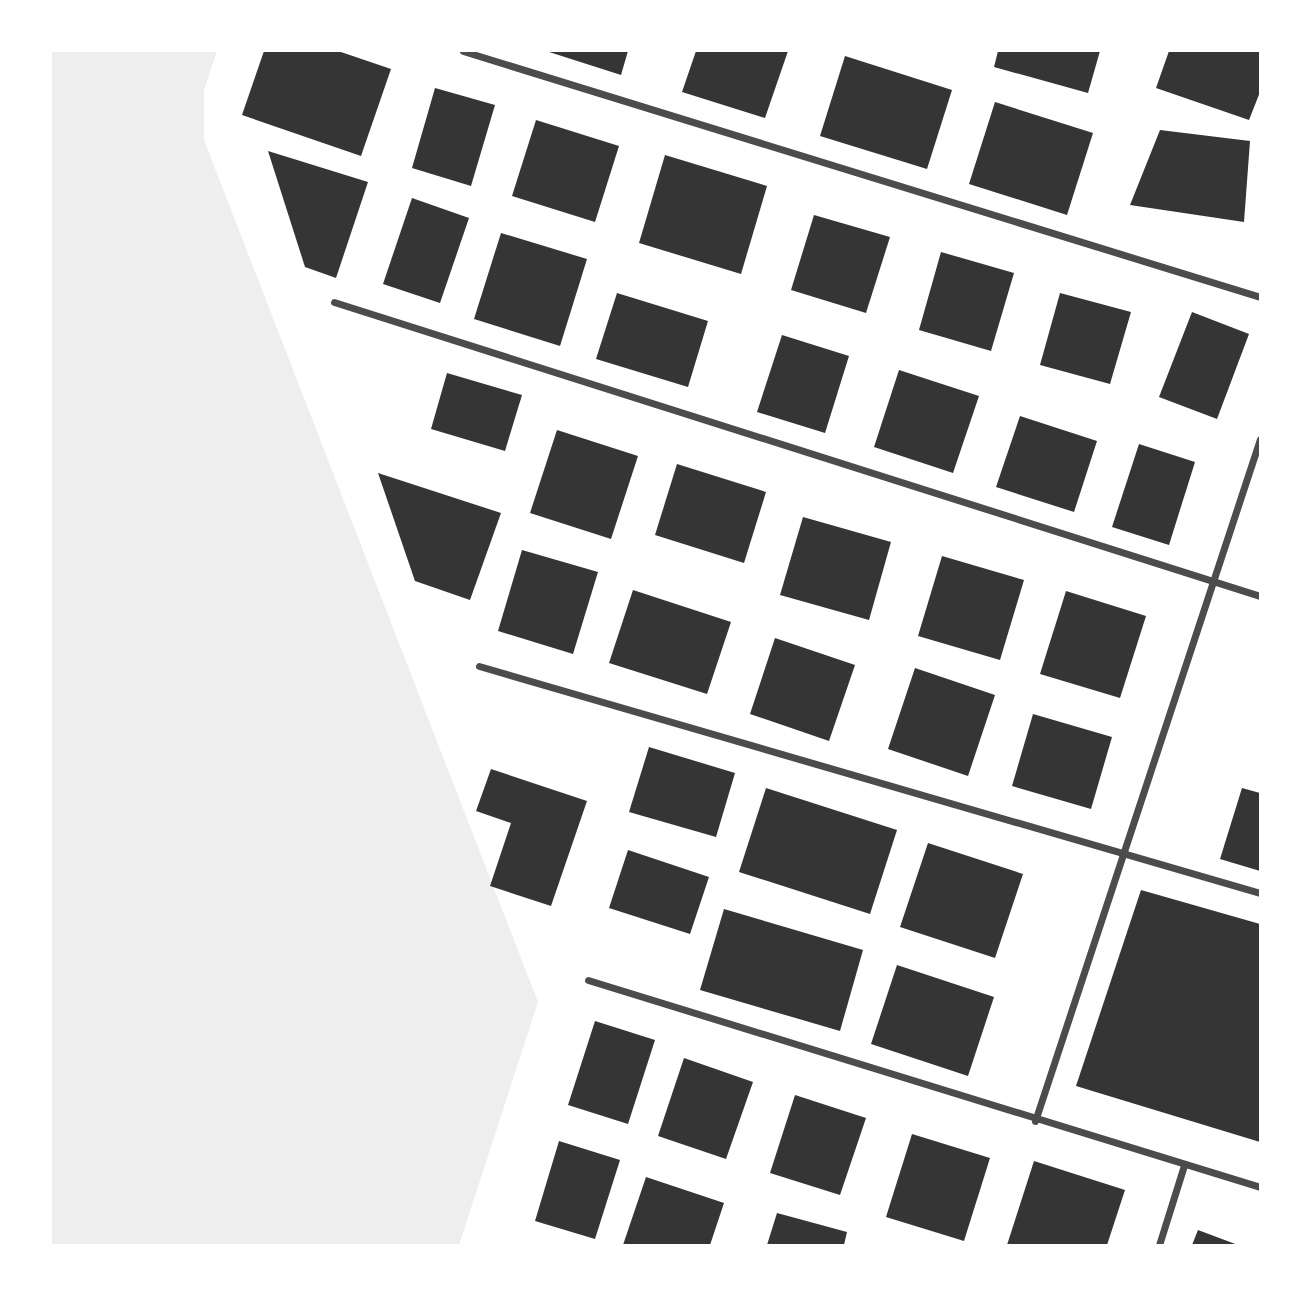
<!DOCTYPE html>
<html>
<head>
<meta charset="utf-8">
<style>
  body { margin:0 }
  #map { position:relative; width:1311px; height:1296px; overflow:hidden; background:#fff; font-family:Ubuntu,sans-serif }
  div>[style] { position:absolute }
  .green>* { inset:0; background:#eee }
  .building>* { inset:0; background:#353535 }
  .minor>* { height:7px; margin:-3.5px; padding:0 3.5px; transform-origin:3.5px; border-radius:3.5px; background:#4c4c4c }
  span { translate:-50% -50%; white-space:nowrap; text-align:center; line-height:1.15; -webkit-text-stroke:6px #fff; paint-order:stroke }
  .frame { position:absolute; inset:0; border:52px solid #fff; pointer-events:none }
</style>
</head>
<body>
<div id="map">
  <div class="green">
    <div style="clip-path:polygon(51px 51px,217px 51px,204px 90px,204px 140px,538px 1002px,459px 1245px,51px 1245px)"></div>
  </div>
  <div class="building">
    <div style="clip-path:polygon(264px 51px,338px 51px,391px 69px,361px 156px,242px 115px)"></div>
    <div style="clip-path:polygon(546px 51px,628px 51px,621px 75px)"></div>
    <div style="clip-path:polygon(696px 51px,788px 51px,765px 118px,682px 92px)"></div>
    <div style="clip-path:polygon(998px 51px,1100px 51px,1088px 93px,994px 67px)"></div>
    <div style="clip-path:polygon(1169px 51px,1260px 51px,1260px 92px,1249px 120px,1156px 88px)"></div>
    <div style="clip-path:polygon(845px 56px,952px 90px,927px 169px,820px 136px)"></div>
    <div style="clip-path:polygon(435px 88px,495px 105px,471px 186px,412px 168px)"></div>
    <div style="clip-path:polygon(995px 102px,1093px 133px,1067px 215px,969px 184px)"></div>
    <div style="clip-path:polygon(536px 120px,619px 146px,595px 222px,512px 196px)"></div>
    <div style="clip-path:polygon(1160px 130px,1250px 141px,1244px 222px,1130px 205px)"></div>
    <div style="clip-path:polygon(268px 151px,368px 182px,336px 278px,305px 267px)"></div>
    <div style="clip-path:polygon(665px 155px,767px 186px,741px 274px,639px 243px)"></div>
    <div style="clip-path:polygon(412px 198px,469px 218px,440px 303px,383px 284px)"></div>
    <div style="clip-path:polygon(814px 215px,890px 237px,866px 313px,791px 290px)"></div>
    <div style="clip-path:polygon(501px 233px,587px 259px,560px 346px,474px 319px)"></div>
    <div style="clip-path:polygon(941px 252px,1014px 273px,991px 351px,919px 330px)"></div>
    <div style="clip-path:polygon(617px 293px,708px 321px,688px 387px,596px 359px)"></div>
    <div style="clip-path:polygon(1060px 293px,1131px 312px,1110px 384px,1040px 365px)"></div>
    <div style="clip-path:polygon(1192px 312px,1249px 334px,1217px 419px,1159px 397px)"></div>
    <div style="clip-path:polygon(782px 335px,849px 356px,825px 433px,757px 412px)"></div>
    <div style="clip-path:polygon(899px 370px,979px 396px,953px 473px,874px 447px)"></div>
    <div style="clip-path:polygon(447px 373px,522px 395px,505px 451px,431px 429px)"></div>
    <div style="clip-path:polygon(1020px 416px,1097px 441px,1074px 512px,996px 487px)"></div>
    <div style="clip-path:polygon(557px 430px,638px 456px,611px 539px,530px 513px)"></div>
    <div style="clip-path:polygon(1139px 444px,1195px 462px,1169px 545px,1112px 527px)"></div>
    <div style="clip-path:polygon(677px 464px,766px 492px,744px 563px,655px 535px)"></div>
    <div style="clip-path:polygon(378px 473px,501px 513px,470px 600px,415px 581px)"></div>
    <div style="clip-path:polygon(803px 517px,891px 542px,869px 620px,780px 595px)"></div>
    <div style="clip-path:polygon(522px 550px,598px 572px,573px 654px,498px 631px)"></div>
    <div style="clip-path:polygon(942px 556px,1024px 580px,1000px 660px,918px 636px)"></div>
    <div style="clip-path:polygon(633px 590px,731px 622px,707px 694px,609px 663px)"></div>
    <div style="clip-path:polygon(1066px 591px,1146px 616px,1120px 698px,1040px 674px)"></div>
    <div style="clip-path:polygon(775px 638px,855px 665px,829px 741px,750px 714px)"></div>
    <div style="clip-path:polygon(915px 668px,995px 695px,968px 776px,888px 749px)"></div>
    <div style="clip-path:polygon(1033px 714px,1112px 737px,1091px 809px,1012px 786px)"></div>
    <div style="clip-path:polygon(649px 747px,735px 773px,716px 837px,629px 812px)"></div>
    <div style="clip-path:polygon(491px 769px,587px 801px,551px 906px,490px 886px,511px 823px,476px 811px)"></div>
    <div style="clip-path:polygon(766px 788px,897px 830px,870px 914px,739px 872px)"></div>
    <div style="clip-path:polygon(1242px 788px,1260px 793px,1260px 871px,1220px 859px)"></div>
    <div style="clip-path:polygon(928px 843px,1023px 874px,995px 958px,900px 927px)"></div>
    <div style="clip-path:polygon(628px 850px,709px 877px,690px 934px,609px 908px)"></div>
    <div style="clip-path:polygon(1141px 890px,1260px 924px,1260px 1142px,1076px 1086px)"></div>
    <div style="clip-path:polygon(724px 909px,863px 950px,840px 1031px,700px 990px)"></div>
    <div style="clip-path:polygon(897px 965px,994px 997px,968px 1076px,871px 1044px)"></div>
    <div style="clip-path:polygon(595px 1021px,655px 1040px,628px 1124px,568px 1105px)"></div>
    <div style="clip-path:polygon(684px 1058px,753px 1082px,726px 1159px,658px 1136px)"></div>
    <div style="clip-path:polygon(795px 1095px,866px 1118px,840px 1195px,770px 1173px)"></div>
    <div style="clip-path:polygon(912px 1134px,990px 1158px,964px 1241px,886px 1217px)"></div>
    <div style="clip-path:polygon(559px 1141px,620px 1160px,595px 1239px,535px 1221px)"></div>
    <div style="clip-path:polygon(1034px 1161px,1125px 1190px,1107px 1245px,1007px 1245px)"></div>
    <div style="clip-path:polygon(646px 1177px,724px 1203px,710px 1245px,623px 1245px)"></div>
    <div style="clip-path:polygon(777px 1213px,847px 1232px,844px 1245px,767px 1245px)"></div>
    <div style="clip-path:polygon(1198px 1230px,1238px 1245px,1192px 1245px)"></div>
  </div>
  <div class="minor">
    <div style="left:463px;top:51px;width:834px;rotate:17.15deg"></div>
    <div style="left:334px;top:302px;width:972px;rotate:17.61deg"></div>
    <div style="left:479px;top:666px;width:813px;rotate:16.21deg"></div>
    <div style="left:588px;top:980px;width:703px;rotate:17.12deg"></div>
    <div style="left:1035px;top:1121px;width:718px;rotate:-71.74deg"></div>
    <div style="left:1159px;top:1245px;width:84px;rotate:-72.6deg"></div>
  </div>
  <div class="frame"></div>
</div>
</body>
</html>
